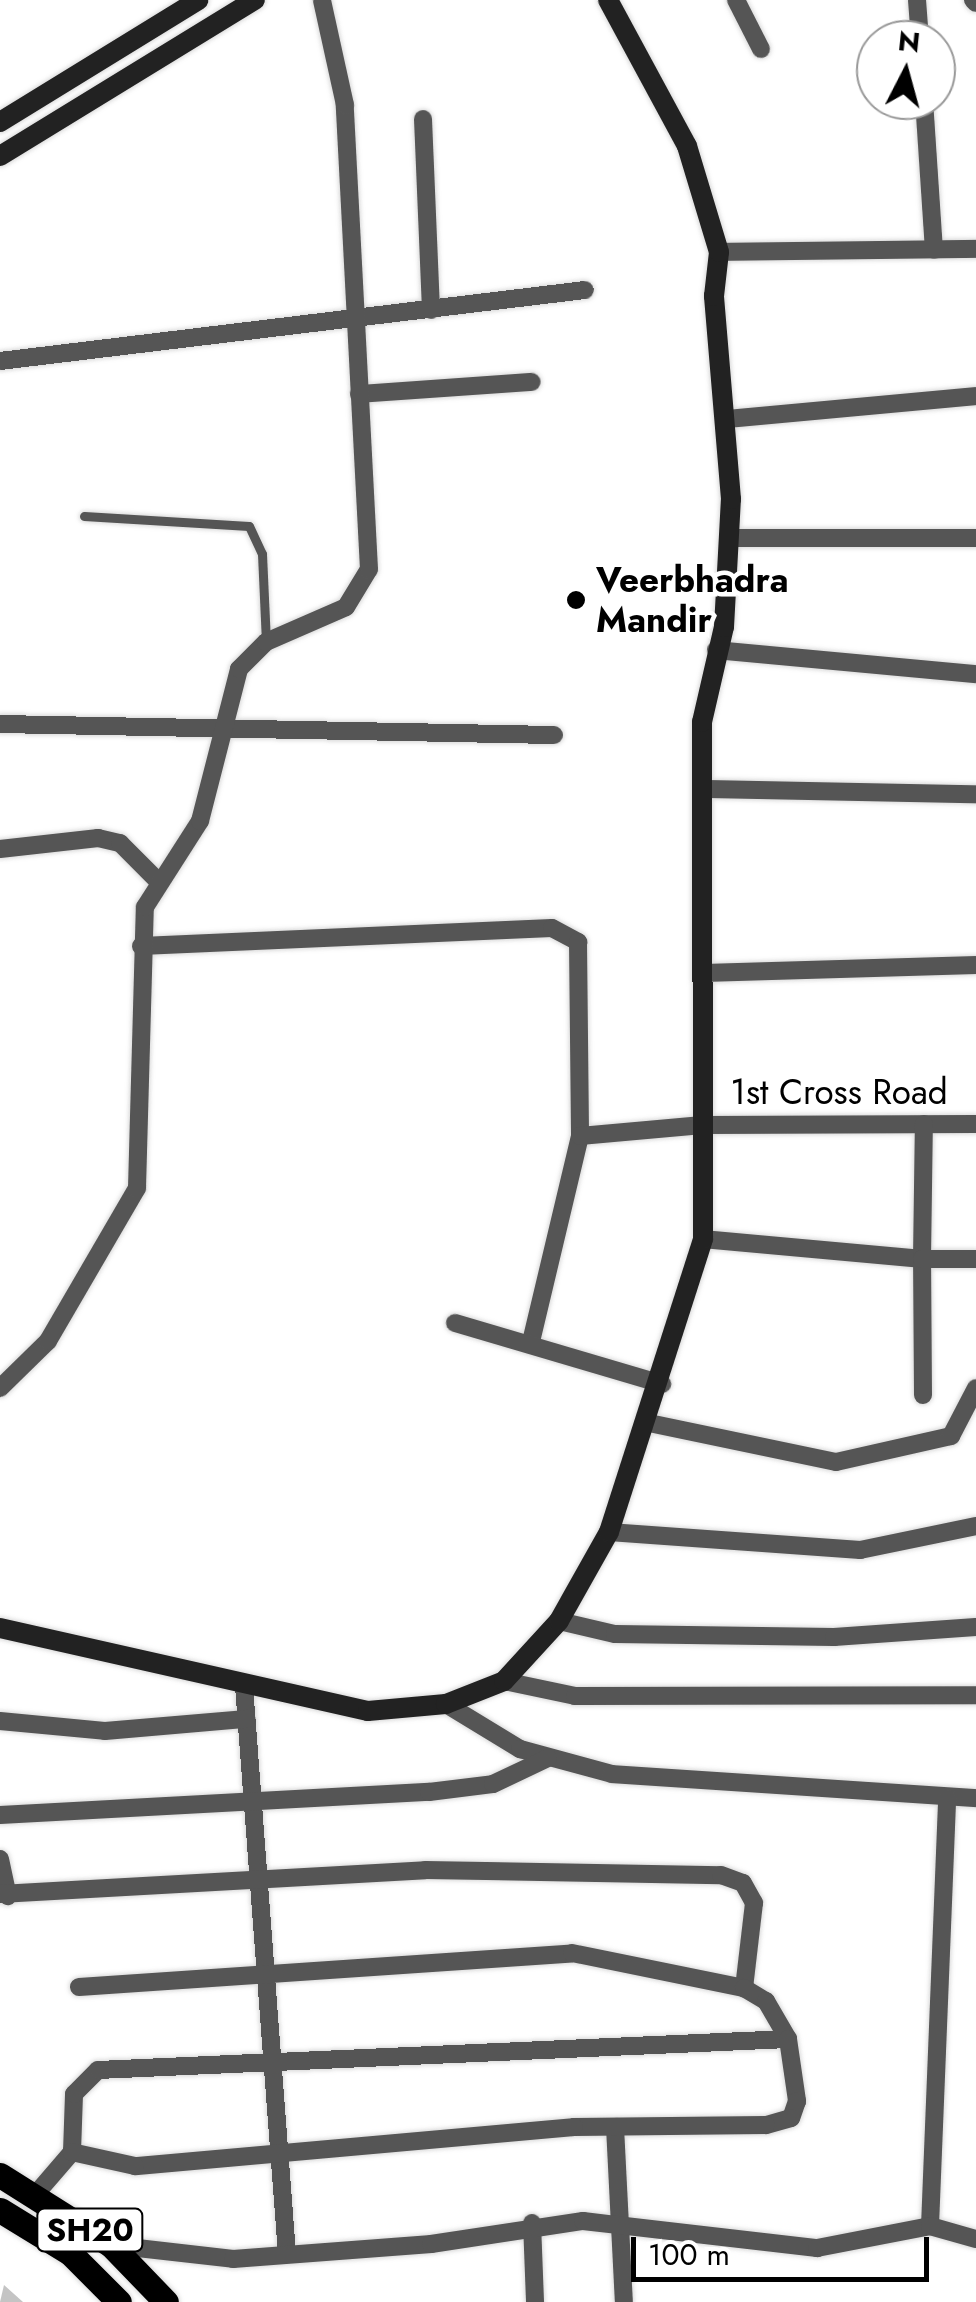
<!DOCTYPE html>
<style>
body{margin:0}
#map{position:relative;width:976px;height:2302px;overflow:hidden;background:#fff;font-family:Jost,sans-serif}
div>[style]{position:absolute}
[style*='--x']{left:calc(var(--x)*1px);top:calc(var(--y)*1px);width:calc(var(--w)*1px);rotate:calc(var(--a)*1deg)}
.building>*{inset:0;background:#c4c4c4}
.roads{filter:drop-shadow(0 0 2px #dbdbdb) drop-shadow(0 0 2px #dbdbdb)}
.lane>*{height:9px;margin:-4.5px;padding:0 4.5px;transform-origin:4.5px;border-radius:4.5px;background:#555}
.street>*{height:18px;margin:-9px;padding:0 9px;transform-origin:9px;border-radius:9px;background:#555}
.secondary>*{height:20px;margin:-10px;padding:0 10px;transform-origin:10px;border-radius:10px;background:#222}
.primary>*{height:25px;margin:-12.5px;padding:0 12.5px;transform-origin:12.5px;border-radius:12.5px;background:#000}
.dots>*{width:28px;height:28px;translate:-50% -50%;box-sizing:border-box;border:5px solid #fff;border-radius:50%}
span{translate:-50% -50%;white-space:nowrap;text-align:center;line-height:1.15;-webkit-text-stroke:9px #fff;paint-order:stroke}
.shield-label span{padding:2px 8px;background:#fff;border:2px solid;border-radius:8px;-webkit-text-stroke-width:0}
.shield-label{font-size:32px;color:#000;font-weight:700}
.poi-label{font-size:35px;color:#000;font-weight:700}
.left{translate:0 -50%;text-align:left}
.street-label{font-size:35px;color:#000}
.north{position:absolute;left:856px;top:20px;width:100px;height:100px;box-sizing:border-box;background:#fff;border:2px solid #999;border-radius:50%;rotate:6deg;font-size:28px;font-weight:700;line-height:40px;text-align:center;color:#000}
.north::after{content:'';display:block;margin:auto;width:35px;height:45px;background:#000;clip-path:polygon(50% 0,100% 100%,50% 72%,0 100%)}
.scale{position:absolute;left:631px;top:2237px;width:298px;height:45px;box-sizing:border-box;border:5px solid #000;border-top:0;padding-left:12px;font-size:30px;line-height:35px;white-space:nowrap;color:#000;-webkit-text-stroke:8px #fff;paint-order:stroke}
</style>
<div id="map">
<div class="building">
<i style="clip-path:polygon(4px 2285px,23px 2302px,0 2302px)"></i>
</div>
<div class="roads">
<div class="lane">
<i style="--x:84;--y:516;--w:165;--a:3.5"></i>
<i style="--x:249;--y:526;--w:31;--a:65"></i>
<i style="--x:262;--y:554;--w:88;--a:87.4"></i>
</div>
<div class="street">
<i style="--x:736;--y:0;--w:55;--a:63"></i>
<i style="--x:917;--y:0;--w:40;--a:85.7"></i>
<i style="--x:973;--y:0;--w:4;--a:45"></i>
<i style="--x:924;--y:100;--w:150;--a:86.2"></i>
<i style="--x:423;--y:119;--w:191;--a:87.6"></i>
<i style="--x:719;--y:252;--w:257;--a:-0.7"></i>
<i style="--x:0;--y:361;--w:589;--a:-6.92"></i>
<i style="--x:359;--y:394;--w:173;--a:-4"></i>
<i style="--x:728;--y:419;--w:249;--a:-5.3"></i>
<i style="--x:729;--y:538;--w:247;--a:0"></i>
<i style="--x:716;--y:650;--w:261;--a:5.3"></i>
<i style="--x:0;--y:724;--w:554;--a:1.14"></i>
<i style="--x:704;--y:789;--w:272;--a:1.1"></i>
<i style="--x:0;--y:849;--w:99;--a:-6.4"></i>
<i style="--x:98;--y:838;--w:23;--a:13"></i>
<i style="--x:120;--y:843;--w:52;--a:45"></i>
<i style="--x:141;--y:946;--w:411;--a:-2.5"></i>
<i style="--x:552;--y:928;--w:30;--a:28"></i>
<i style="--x:578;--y:942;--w:194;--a:89.4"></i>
<i style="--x:580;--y:1136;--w:212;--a:103.4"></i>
<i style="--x:704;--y:973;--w:272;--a:-1.7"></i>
<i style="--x:580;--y:1136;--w:123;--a:-5.1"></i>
<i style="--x:703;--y:1125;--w:273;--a:-0.2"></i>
<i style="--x:703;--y:1239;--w:220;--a:5.2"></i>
<i style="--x:922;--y:1259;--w:135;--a:-89.2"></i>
<i style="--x:455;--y:1323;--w:216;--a:16.4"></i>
<i style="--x:0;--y:1388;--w:67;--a:-44.4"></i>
<i style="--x:48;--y:1341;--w:177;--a:-59.8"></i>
<i style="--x:137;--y:1188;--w:281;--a:-88.4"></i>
<i style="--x:145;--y:907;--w:102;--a:-57.4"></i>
<i style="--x:200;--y:821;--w:157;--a:-75.6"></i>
<i style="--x:239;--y:669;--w:38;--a:-45"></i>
<i style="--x:266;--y:642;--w:87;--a:-23.6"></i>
<i style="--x:346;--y:607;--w:44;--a:-58.8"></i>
<i style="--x:369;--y:569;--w:465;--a:-93"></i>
<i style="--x:345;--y:105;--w:107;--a:-102.4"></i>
<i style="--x:923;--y:1395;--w:136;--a:-90.4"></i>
<i style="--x:922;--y:1259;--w:54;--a:0"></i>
<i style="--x:649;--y:1423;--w:191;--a:11.8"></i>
<i style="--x:836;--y:1462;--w:118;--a:-12.7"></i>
<i style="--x:951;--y:1436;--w:54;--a:-62.5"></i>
<i style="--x:609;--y:1532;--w:252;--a:4.1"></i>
<i style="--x:860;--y:1550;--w:118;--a:-11.7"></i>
<i style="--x:559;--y:1621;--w:57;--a:13.1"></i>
<i style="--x:615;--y:1634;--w:219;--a:0.8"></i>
<i style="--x:834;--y:1637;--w:142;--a:-4"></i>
<i style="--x:504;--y:1681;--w:73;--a:11.9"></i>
<i style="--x:575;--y:1696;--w:401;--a:-0.1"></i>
<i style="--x:244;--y:1686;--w:570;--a:85.67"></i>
<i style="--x:446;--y:1704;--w:87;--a:31.3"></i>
<i style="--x:520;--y:1749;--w:95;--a:15.2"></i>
<i style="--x:612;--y:1774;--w:365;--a:3.8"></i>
<i style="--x:0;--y:1721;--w:105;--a:5.4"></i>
<i style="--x:105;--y:1731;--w:142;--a:-4.9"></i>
<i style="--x:0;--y:1815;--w:430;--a:-3.1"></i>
<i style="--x:429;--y:1792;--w:64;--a:-7.1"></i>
<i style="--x:493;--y:1784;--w:61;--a:-25.3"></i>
<i style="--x:0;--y:1859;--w:38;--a:78"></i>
<i style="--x:0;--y:1894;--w:426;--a:-3.2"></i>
<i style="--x:425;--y:1870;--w:296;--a:1"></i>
<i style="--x:721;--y:1875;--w:23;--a:20"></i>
<i style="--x:743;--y:1883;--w:23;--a:61"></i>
<i style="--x:754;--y:1903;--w:86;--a:96.7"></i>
<i style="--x:79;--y:1987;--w:494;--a:-3.9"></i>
<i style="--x:572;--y:1953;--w:176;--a:11.5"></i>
<i style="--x:744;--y:1988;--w:26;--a:31"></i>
<i style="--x:766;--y:2001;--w:44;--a:59.9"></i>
<i style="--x:615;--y:2127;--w:175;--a:87.1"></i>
<i style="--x:35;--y:2195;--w:57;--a:-49.3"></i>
<i style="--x:72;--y:2152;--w:58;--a:-88"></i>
<i style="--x:74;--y:2094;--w:34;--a:-45"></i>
<i style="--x:98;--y:2070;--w:691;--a:-2.57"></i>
<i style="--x:788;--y:2039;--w:63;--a:81.7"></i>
<i style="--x:797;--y:2101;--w:18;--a:109"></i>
<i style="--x:791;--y:2118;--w:26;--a:164"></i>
<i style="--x:766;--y:2125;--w:192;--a:179.4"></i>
<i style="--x:574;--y:2127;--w:441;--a:174.9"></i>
<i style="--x:135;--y:2166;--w:65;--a:-167.5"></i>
<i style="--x:532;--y:2223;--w:79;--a:87.8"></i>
<i style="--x:930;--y:2226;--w:428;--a:-87.7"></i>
<i style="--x:111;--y:2245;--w:123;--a:6.5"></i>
<i style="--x:233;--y:2259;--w:199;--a:-4.3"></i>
<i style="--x:431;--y:2244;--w:154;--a:-8.6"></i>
<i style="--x:583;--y:2221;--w:236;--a:6.6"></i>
<i style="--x:817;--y:2248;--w:115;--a:-11"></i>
<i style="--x:930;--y:2226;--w:48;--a:15.8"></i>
</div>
<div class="secondary">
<i style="--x:0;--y:122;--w:233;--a:-31.6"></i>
<i style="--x:0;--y:156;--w:299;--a:-31.5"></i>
<i style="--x:0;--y:1628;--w:377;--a:12.7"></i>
<i style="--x:368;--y:1711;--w:78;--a:-5.1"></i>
<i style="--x:446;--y:1704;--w:62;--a:-21.6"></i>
<i style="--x:504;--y:1681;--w:81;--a:-47.5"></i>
<i style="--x:559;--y:1621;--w:102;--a:-60.7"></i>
<i style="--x:609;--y:1532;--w:308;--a:-72.2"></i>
<i style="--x:703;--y:1239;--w:517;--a:-90.11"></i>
<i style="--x:702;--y:722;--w:98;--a:-77"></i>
<i style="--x:724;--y:627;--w:128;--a:-86.9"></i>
<i style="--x:731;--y:499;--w:204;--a:-94.8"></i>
<i style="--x:714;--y:296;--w:44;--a:-83.5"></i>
<i style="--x:719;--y:252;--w:111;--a:-106.8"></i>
<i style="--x:687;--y:146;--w:166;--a:-118.4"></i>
</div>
<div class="primary">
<i style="--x:0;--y:2175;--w:131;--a:32.2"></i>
<i style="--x:111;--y:2245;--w:79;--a:46"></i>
<i style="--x:0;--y:2210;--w:82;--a:31.6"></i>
<i style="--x:70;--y:2253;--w:69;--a:45"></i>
</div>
</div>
<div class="dots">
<i style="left:576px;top:600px;background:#000"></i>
</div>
<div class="shield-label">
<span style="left:90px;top:2230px">SH20</span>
</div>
<div class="poi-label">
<span class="left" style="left:596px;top:600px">Veerbhadra<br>Mandir</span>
</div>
<div class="street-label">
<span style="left:839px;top:1092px">1st Cross Road</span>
</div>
<div class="north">N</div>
<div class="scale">100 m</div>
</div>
